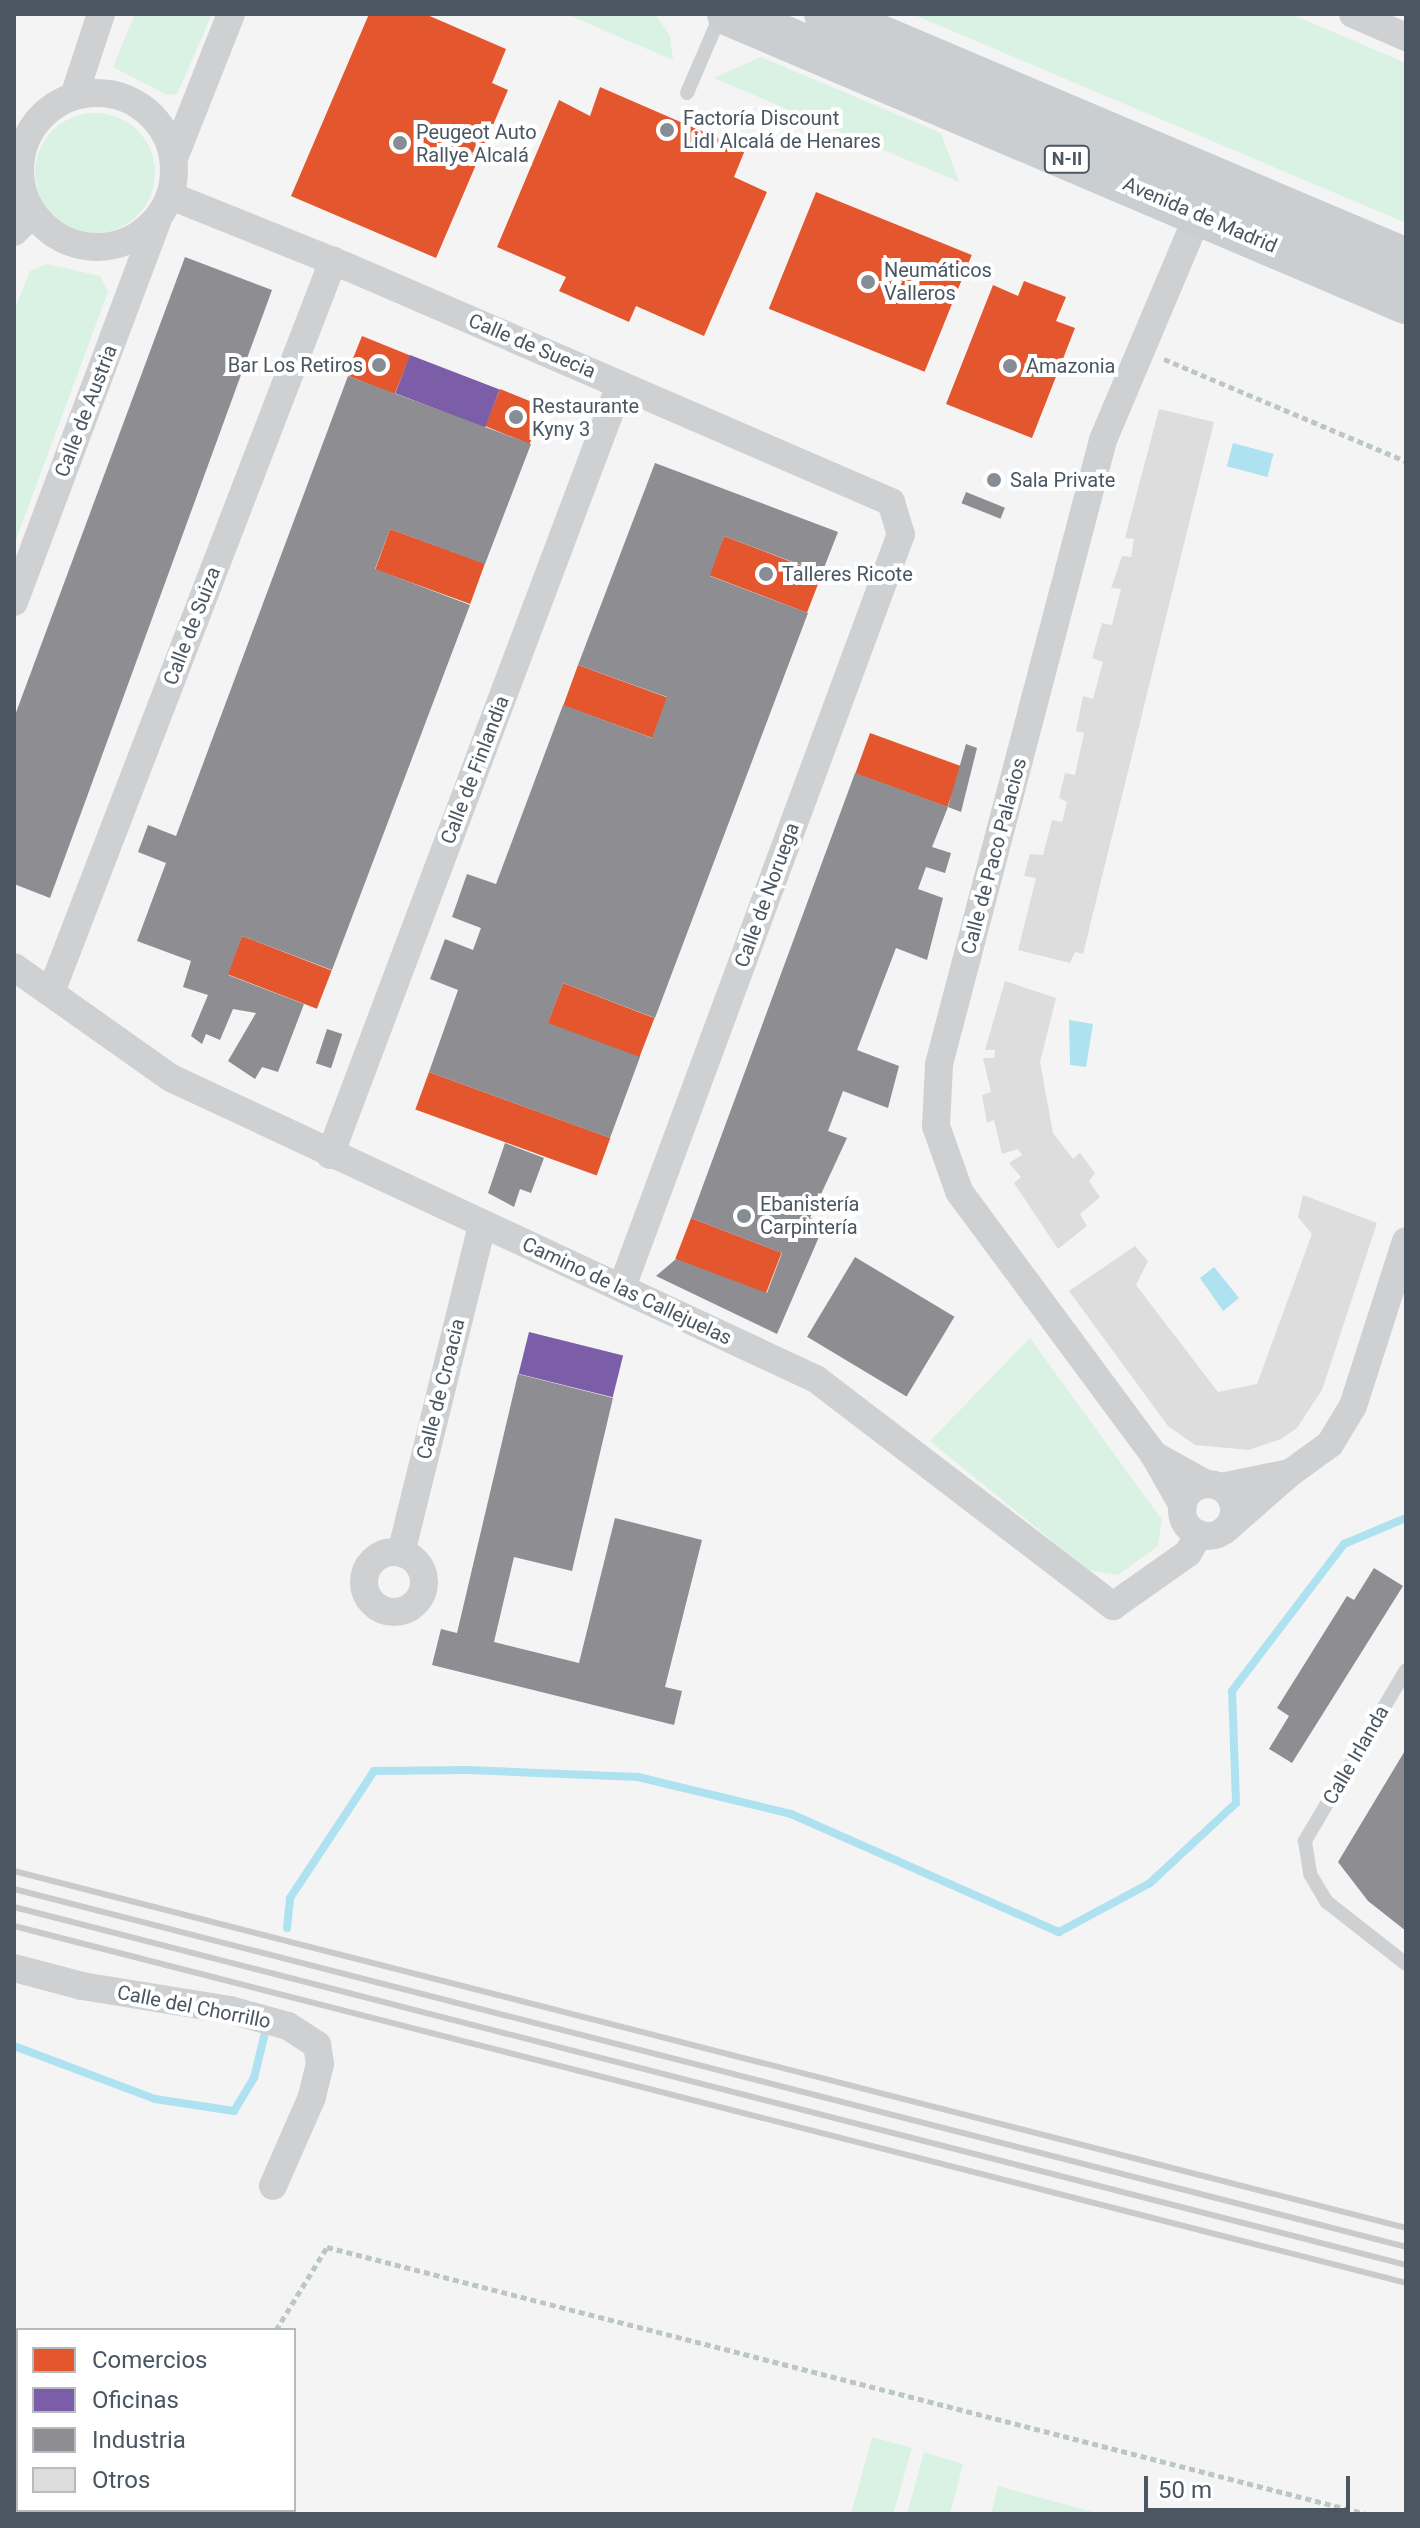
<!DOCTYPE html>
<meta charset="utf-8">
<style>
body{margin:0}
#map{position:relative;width:1420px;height:2528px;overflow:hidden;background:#f4f4f4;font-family:Roboto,sans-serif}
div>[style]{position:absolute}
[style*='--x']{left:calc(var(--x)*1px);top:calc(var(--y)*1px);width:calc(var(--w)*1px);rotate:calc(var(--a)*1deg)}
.green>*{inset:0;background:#d9f2e3}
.round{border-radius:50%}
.water>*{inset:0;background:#aee2f0;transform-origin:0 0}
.shops>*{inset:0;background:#e4572e;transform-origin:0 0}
.offices>*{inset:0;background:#7b5ea7;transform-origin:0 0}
.industry>*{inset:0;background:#8d8d92;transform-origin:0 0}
.stream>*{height:8px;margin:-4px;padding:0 4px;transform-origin:4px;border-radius:4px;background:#aee2f0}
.building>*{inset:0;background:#ddddde}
.path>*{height:5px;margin-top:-2.5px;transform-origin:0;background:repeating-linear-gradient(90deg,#bcc7c4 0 6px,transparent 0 10px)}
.service>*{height:14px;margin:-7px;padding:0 7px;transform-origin:7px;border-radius:7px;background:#ced0d2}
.minor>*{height:28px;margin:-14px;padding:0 14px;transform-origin:14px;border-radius:14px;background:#ced0d2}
.minor>.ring{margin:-14px;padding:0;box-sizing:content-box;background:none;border:28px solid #ced0d2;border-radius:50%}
.primary>*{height:44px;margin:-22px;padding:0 22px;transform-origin:22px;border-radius:22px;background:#caced1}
.rail>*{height:6px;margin:-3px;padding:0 3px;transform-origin:3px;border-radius:3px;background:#c9cacc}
.dots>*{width:22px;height:22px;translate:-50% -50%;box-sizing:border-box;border:4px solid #fff;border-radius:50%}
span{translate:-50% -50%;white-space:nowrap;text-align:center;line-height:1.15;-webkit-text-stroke:8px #fff;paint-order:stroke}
.shield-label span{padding:2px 6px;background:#fff;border:2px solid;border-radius:6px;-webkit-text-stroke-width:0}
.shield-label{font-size:18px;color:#4a5661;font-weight:700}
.poi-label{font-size:20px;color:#4a5661}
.left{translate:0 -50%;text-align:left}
.right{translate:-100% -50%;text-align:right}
.street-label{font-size:20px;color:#4a5661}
.frame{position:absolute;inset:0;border:16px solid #4a5661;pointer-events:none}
.legend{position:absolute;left:16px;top:2328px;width:280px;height:184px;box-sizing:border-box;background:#fff;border:2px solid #b7bbc0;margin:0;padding:10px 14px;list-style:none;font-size:24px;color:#4a5661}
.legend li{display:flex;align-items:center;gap:16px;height:40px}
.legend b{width:40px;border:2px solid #b7bbc0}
.scale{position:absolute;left:1144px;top:2476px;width:206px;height:36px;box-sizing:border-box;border:4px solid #4a5661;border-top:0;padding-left:10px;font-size:24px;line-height:28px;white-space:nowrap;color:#4a5661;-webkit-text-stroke:6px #fff;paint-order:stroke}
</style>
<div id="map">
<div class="green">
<i style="clip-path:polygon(135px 14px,212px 14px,177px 94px,167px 95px,113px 67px)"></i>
<i style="clip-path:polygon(566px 14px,655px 14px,670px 36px,673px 60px)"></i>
<i style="clip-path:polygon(912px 14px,1291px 14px,1406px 63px,1406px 223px)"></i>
<i style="clip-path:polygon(761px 57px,941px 133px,959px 182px,714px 78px)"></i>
<i class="round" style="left:35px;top:113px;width:120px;height:120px"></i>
<i style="clip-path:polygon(47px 264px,100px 276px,108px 292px,14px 545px,14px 311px,30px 271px)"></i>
<i style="clip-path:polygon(1030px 1338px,1162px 1520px,1158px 1546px,1118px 1575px,1088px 1570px,930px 1441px)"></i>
<i style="clip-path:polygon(872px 2437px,912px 2448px,893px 2514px,851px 2514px)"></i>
<i style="clip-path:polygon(924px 2452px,963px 2464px,950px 2514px,907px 2514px)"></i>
<i style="clip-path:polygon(998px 2486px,1100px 2514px,991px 2514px)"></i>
</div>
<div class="water">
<i style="left:1233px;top:443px;width:42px;height:24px;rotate:15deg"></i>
<i style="clip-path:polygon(1069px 1020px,1093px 1024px,1086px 1067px,1070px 1065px)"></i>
<i style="clip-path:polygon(1214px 1267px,1239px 1298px,1223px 1311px,1200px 1278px)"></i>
</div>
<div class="shops">
<i style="clip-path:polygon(369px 14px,425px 14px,506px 49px,492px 83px,508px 90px,436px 258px,291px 196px)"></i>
<i style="clip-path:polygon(600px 87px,745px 150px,734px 177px,767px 192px,704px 336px,636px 306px,629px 322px,559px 291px,566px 277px,497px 247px,559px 100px,590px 116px)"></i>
<i style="left:816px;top:192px;width:168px;height:126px;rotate:22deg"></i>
<i style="clip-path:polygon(1024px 281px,1066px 297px,1056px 321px,1075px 328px,1032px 438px,946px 404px,993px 285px,1018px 296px)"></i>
<i style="left:362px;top:336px;width:52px;height:42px;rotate:22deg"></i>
<i style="left:500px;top:389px;width:48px;height:40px;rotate:22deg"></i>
<i style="left:390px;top:529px;width:101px;height:43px;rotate:20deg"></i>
<i style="left:724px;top:536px;width:105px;height:42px;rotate:21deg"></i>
<i style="left:578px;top:665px;width:95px;height:43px;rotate:20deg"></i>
<i style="left:870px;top:733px;width:98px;height:43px;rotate:20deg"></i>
<i style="left:242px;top:936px;width:96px;height:41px;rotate:21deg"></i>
<i style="left:563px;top:983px;width:98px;height:43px;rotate:21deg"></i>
<i style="left:429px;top:1072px;width:193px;height:40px;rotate:20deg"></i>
<i style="left:691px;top:1218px;width:97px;height:44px;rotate:21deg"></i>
</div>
<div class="offices">
<i style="left:410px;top:355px;width:96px;height:41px;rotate:21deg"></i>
<i style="left:529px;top:1332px;width:97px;height:43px;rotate:14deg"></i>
</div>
<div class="industry">
<i style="clip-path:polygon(185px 257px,272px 290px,50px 898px,14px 884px,14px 718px)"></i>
<i style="clip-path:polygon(348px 376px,531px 444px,485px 564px,390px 529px,375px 569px,470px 605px,332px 970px,242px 936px,228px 975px,304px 1004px,278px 1072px,262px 1067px,255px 1079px,228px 1061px,256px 1013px,233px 1009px,220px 1040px,206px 1034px,202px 1044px,191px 1036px,208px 995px,183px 987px,191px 961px,137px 941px,166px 863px,138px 852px,148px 825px,176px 836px)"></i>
<i style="clip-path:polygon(655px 463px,838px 532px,822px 573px,724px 536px,710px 576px,808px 613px,655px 1018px,563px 983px,548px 1023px,640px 1057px,610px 1138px,429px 1072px,458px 990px,430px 979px,445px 939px,473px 950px,481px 928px,452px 917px,467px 874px,496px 884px,563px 705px,652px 738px,667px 697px,578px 665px)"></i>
<i style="left:966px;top:492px;width:42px;height:12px;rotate:22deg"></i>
<i style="clip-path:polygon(966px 744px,977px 748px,961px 812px,948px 807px)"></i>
<i style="clip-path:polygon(855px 773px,948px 807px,932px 847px,951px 853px,945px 873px,926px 867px,918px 889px,943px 898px,927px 960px,896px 948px,857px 1050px,899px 1066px,888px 1108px,843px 1091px,828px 1131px,847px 1138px,810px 1218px,825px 1223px,777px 1334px,656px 1276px,676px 1259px,767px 1293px,782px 1253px,691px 1218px)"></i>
<i style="left:327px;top:1029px;width:16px;height:36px;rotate:18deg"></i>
<i style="clip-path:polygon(505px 1143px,544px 1158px,531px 1193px,520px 1189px,514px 1207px,488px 1193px)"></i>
<i style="left:855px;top:1257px;width:116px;height:93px;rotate:31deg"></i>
<i style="clip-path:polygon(518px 1374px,613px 1398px,572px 1571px,514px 1557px,494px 1642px,579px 1663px,615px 1518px,702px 1540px,665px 1687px,682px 1691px,674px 1725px,432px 1665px,441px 1629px,457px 1633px)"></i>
<i style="clip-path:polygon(1374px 1568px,1403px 1586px,1292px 1763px,1269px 1749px,1289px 1716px,1277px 1708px,1347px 1596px,1354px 1600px)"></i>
<i style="clip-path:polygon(1406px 1749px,1406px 1931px,1368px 1901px,1338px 1862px)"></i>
</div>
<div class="stream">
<i style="--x:287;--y:1928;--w:30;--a:-84"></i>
<i style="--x:290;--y:1898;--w:152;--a:-56.5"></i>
<i style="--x:374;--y:1771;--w:95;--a:-0.6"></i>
<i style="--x:469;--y:1770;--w:169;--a:2.4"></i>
<i style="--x:638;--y:1777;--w:157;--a:13.6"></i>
<i style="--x:791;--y:1814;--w:293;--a:23.8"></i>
<i style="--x:1059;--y:1932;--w:103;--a:-28.3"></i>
<i style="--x:1150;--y:1883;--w:117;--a:-42.9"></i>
<i style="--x:1236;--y:1803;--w:112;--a:-92"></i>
<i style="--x:1232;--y:1691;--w:185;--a:-52.7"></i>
<i style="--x:1344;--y:1544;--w:67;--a:-22.8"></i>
<i style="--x:14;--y:2046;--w:151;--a:20.6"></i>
<i style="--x:155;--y:2099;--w:80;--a:8.6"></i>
<i style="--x:234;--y:2111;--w:39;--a:-59"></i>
<i style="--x:254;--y:2078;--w:46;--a:-76.3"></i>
</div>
<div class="building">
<i style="clip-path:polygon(1159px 409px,1214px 422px,1083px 954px,1075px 952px,1070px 963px,1018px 950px,1036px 878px,1024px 876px,1030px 854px,1043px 855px,1052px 820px,1062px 822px,1067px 802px,1059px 798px,1065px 773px,1075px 775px,1084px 733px,1076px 731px,1083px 696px,1093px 699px,1103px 662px,1092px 658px,1102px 623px,1112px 625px,1121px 589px,1111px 588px,1122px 556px,1131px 557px,1134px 539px,1125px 538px)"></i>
<i style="clip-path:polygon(1005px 981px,1056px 998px,1040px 1062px,1053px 1133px,1073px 1159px,1080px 1153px,1095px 1173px,1089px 1181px,1100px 1197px,1080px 1214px,1087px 1226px,1058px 1249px,1014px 1183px,1021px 1177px,1009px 1163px,1022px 1155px,1018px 1149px,1002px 1154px,994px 1120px,987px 1123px,982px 1095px,991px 1092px,983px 1058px,994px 1058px,995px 1050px,985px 1050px)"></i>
<i style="clip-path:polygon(1303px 1195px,1377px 1223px,1322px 1390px,1297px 1428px,1281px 1439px,1249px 1450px,1195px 1445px,1168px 1426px,1069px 1291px,1135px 1246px,1148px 1261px,1136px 1285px,1218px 1392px,1257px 1384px,1312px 1234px,1298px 1217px)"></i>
</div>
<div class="path">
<i style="--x:1164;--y:359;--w:263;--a:22.9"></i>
<i style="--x:276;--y:2330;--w:97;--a:-58.4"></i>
<i style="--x:327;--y:2247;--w:1074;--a:14.4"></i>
<i style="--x:163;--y:2514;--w:4;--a:-63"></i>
</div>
<div class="service">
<i style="--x:687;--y:93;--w:86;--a:-66.7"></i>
<i style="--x:1406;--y:1670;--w:199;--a:120.6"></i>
<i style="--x:1305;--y:1841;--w:33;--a:81"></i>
<i style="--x:1310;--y:1874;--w:33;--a:59"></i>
<i style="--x:1327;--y:1902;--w:100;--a:38.1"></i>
</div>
<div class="minor">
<i style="--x:1353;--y:14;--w:58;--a:23.5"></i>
<i class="ring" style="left:20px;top:93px;width:126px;height:126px"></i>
<i style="--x:74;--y:96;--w:86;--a:-71.8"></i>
<i style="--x:174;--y:158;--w:155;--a:-68.4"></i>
<i style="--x:171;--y:196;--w:191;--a:21.9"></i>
<i style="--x:348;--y:267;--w:592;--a:23.4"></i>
<i style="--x:891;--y:502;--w:34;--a:73"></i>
<i style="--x:901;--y:534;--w:803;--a:110.33"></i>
<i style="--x:14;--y:232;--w:25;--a:-45"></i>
<i style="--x:14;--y:602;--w:407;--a:-69.4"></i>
<i style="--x:14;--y:967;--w:192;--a:35.3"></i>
<i style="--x:171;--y:1078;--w:712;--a:25.02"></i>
<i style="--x:816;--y:1379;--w:374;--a:37.4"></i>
<i style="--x:1113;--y:1606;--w:92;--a:-35.2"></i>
<i style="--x:1188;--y:1553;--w:22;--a:-60"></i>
<i style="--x:51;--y:992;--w:784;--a:-68.9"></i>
<i style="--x:330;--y:1155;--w:823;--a:-69.36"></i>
<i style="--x:1154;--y:1455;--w:328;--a:-126.5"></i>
<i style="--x:959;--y:1191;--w:69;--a:-109.5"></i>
<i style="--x:936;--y:1126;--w:62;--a:-87.2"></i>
<i style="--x:939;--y:1064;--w:645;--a:-75.27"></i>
<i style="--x:1103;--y:440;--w:244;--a:-67.1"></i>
<i style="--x:1290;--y:1473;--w:49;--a:-35.9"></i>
<i style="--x:1330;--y:1444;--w:44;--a:-58.8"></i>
<i style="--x:1353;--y:1406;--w:173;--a:-72.2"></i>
<i class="ring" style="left:1182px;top:1484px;width:24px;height:24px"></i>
<i style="--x:1221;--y:1487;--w:70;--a:-11.5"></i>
<i style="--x:1290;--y:1473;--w:86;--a:138.8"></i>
<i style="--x:1183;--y:1506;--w:59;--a:-119.6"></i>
<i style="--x:1154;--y:1455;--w:60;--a:29.1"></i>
<i class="ring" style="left:364px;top:1552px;width:32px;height:32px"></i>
<i style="--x:401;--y:1553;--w:338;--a:-76.1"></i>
<i style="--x:14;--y:1968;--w:70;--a:14.8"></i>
<i style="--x:82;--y:1986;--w:150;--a:9.2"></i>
<i style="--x:230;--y:2010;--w:60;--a:15.4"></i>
<i style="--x:288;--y:2026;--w:35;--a:33"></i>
<i style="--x:317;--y:2045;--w:19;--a:81"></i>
<i style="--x:320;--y:2064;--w:34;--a:104"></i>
<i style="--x:312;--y:2097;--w:97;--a:113.7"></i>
</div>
<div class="primary">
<i style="--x:729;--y:14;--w:736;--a:23.05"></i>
<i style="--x:826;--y:14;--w:630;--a:22.98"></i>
</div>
<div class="rail">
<i style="--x:14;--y:1871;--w:1437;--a:14.38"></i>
<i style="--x:14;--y:1889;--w:1437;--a:14.42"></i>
<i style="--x:14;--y:1907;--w:1437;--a:14.42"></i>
<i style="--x:14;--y:1926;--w:1437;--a:14.38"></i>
</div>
<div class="dots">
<i style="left:667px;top:130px;background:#868d94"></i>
<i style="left:400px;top:143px;background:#868d94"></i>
<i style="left:868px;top:282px;background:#868d94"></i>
<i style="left:379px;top:365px;background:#868d94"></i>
<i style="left:1010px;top:366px;background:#868d94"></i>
<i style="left:516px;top:417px;background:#868d94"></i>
<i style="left:994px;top:480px;background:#868d94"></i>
<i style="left:766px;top:574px;background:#868d94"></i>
<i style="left:744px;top:1216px;background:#868d94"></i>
</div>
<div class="shield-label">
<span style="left:1067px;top:159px">N-II</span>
</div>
<div class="poi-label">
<span class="left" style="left:683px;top:130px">Factoría Discount<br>Lidl Alcalá de Henares</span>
<span class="left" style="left:416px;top:144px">Peugeot Auto<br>Rallye Alcalá</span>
<span class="left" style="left:884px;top:282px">Neumáticos<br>Valleros</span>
<span class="right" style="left:363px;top:365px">Bar Los Retiros</span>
<span class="left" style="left:1026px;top:366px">Amazonia</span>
<span class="left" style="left:532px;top:418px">Restaurante<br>Kyny 3</span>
<span class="left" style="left:1010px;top:480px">Sala Private</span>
<span class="left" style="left:782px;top:574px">Talleres Ricote</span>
<span class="left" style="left:760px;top:1216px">Ebanistería<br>Carpintería</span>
</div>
<div class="street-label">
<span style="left:1200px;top:215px;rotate:23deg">Avenida de Madrid</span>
<span style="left:532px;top:346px;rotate:23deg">Calle de Suecia</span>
<span style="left:86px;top:411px;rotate:-69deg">Calle de Austria</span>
<span style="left:192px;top:626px;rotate:-69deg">Calle de Suiza</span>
<span style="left:475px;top:770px;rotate:-69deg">Calle de Finlandia</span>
<span style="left:994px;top:856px;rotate:-75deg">Calle de Paco Palacios</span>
<span style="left:767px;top:895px;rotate:-70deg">Calle de Noruega</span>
<span style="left:627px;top:1291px;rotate:25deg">Camino de las Callejuelas</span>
<span style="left:441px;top:1389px;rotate:-76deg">Calle de Croacia</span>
<span style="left:1356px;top:1755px;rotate:-60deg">Calle Irlanda</span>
<span style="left:194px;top:2007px;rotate:11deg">Calle del Chorrillo</span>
</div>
<div class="frame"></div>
<ul class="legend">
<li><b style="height:22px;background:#e4572e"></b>Comercios</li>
<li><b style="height:22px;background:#7b5ea7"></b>Oficinas</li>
<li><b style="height:22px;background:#8d8d92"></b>Industria</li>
<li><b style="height:22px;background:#ddddde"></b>Otros</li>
</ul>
<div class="scale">50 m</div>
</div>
